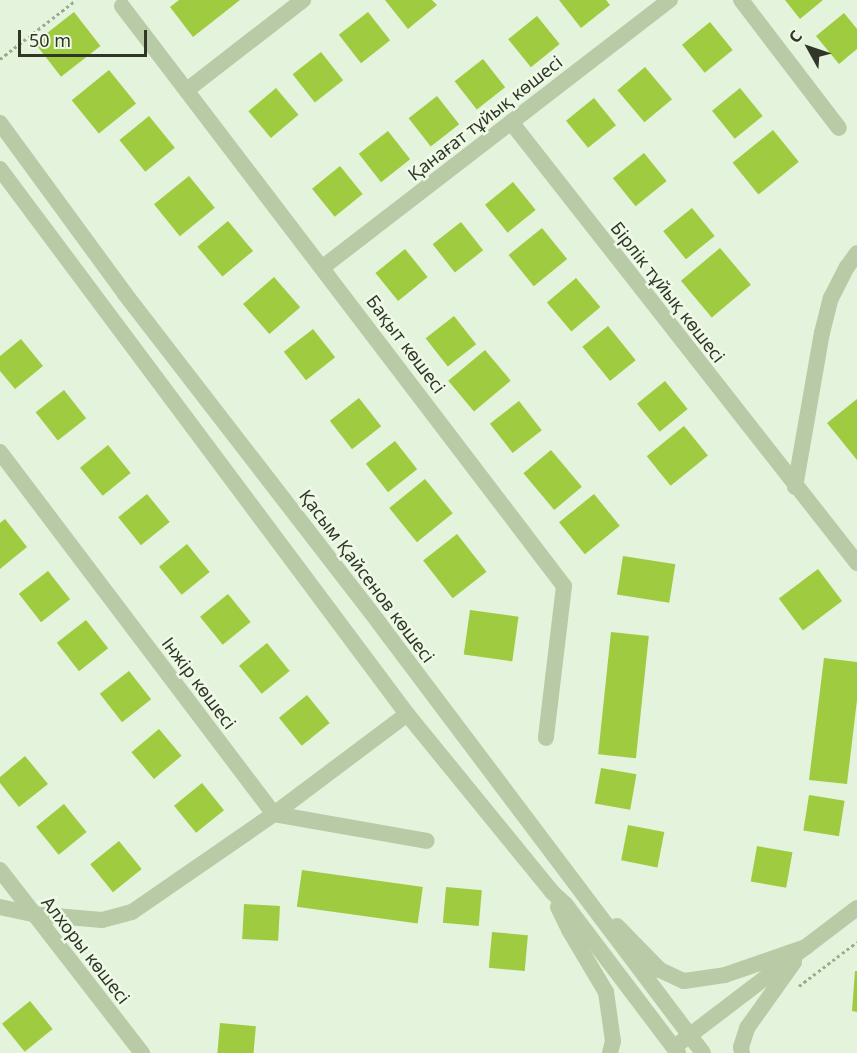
<!DOCTYPE html>
<meta charset="utf-8">
<style>
body{margin:0}
#map{position:relative;width:857px;height:1053px;overflow:hidden;background:#e4f3db;font-family:"Noto Sans",sans-serif}
div>[style]{position:absolute}
[style*='--x']{left:calc(var(--x)*1px);top:calc(var(--y)*1px);width:calc(var(--w)*1px);rotate:calc(var(--a)*1deg)}
.building>*{inset:0;background:#9fcb40;transform-origin:0 0}
.path>*{height:3px;margin-top:-1.5px;transform-origin:0;background:repeating-linear-gradient(90deg,#9aad88 0 3px,transparent 0 6px)}
.minor>*{height:16px;margin:-8px;padding:0 8px;transform-origin:8px;border-radius:8px;background:#b8cba6}
.tertiary>*{height:16px;margin:-8px;padding:0 8px;transform-origin:8px;border-radius:8px;background:#b8cba6}
span{translate:-50% -50%;white-space:nowrap;text-align:center;line-height:1.15;-webkit-text-stroke:5px #eefae7;paint-order:stroke}
.street-label{font-size:18px;color:#313727}
.north{position:absolute;left:779px;top:18px;width:60px;height:60px;-webkit-text-stroke:4px #eefae7;paint-order:stroke;rotate:310deg;font-size:16px;font-weight:700;line-height:24px;text-align:center;color:#313727}
.north::after{content:'';display:block;margin:auto;width:21px;height:27px;background:#313727;clip-path:polygon(50% 0,100% 100%,50% 72%,0 100%)}
.scale{position:absolute;left:18px;top:30px;width:129px;height:27px;box-sizing:border-box;border:3px solid #313727;border-top:0;padding-left:8px;font-size:18px;line-height:21px;white-space:nowrap;color:#313727;-webkit-text-stroke:4px #eefae7;paint-order:stroke}
</style>
<div id="map">
<div class="building">
<i style="clip-path:polygon(179px 0,240px 0,193px 37px,170px 7px)"></i>
<i style="clip-path:polygon(385px 0,432px 0,437px 5px,408px 29px)"></i>
<i style="clip-path:polygon(559px 0,606px 0,610px 5px,581px 28px)"></i>
<i style="clip-path:polygon(785px 0,823px 0,800px 19px)"></i>
<i style="left:74px;top:12px;width:43px;height:50px;rotate:52deg"></i>
<i style="left:368px;top:12px;width:36px;height:37px;rotate:52deg"></i>
<i style="clip-path:polygon(844px 13px,857px 29px,857px 49px,839px 64px,816px 36px)"></i>
<i style="left:537px;top:16px;width:36px;height:37px;rotate:51deg"></i>
<i style="left:710px;top:22px;width:36px;height:36px;rotate:51deg"></i>
<i style="left:321px;top:52px;width:36px;height:36px;rotate:52deg"></i>
<i style="left:483px;top:59px;width:36px;height:36px;rotate:52deg"></i>
<i style="left:645px;top:67px;width:42px;height:36px;rotate:50deg"></i>
<i style="left:109px;top:70px;width:43px;height:48px;rotate:51deg"></i>
<i style="left:276px;top:88px;width:35px;height:36px;rotate:50deg"></i>
<i style="left:740px;top:88px;width:36px;height:36px;rotate:51deg"></i>
<i style="left:437px;top:96px;width:36px;height:36px;rotate:52deg"></i>
<i style="left:594px;top:98px;width:35px;height:36px;rotate:51deg"></i>
<i style="left:149px;top:116px;width:41px;height:38px;rotate:51deg"></i>
<i style="left:773px;top:130px;width:41px;height:52px;rotate:51deg"></i>
<i style="left:388px;top:131px;width:36px;height:37px;rotate:52deg"></i>
<i style="left:644px;top:153px;width:36px;height:40px;rotate:51deg"></i>
<i style="left:340px;top:166px;width:36px;height:36px;rotate:51deg"></i>
<i style="left:189px;top:176px;width:41px;height:45px;rotate:51deg"></i>
<i style="left:513px;top:182px;width:36px;height:36px;rotate:51deg"></i>
<i style="left:692px;top:208px;width:36px;height:37px;rotate:51deg"></i>
<i style="left:228px;top:221px;width:39px;height:40px;rotate:50deg"></i>
<i style="left:461px;top:222px;width:36px;height:36px;rotate:52deg"></i>
<i style="left:542px;top:228px;width:40px;height:43px;rotate:51deg"></i>
<i style="left:720px;top:248px;width:48px;height:51px;rotate:50deg"></i>
<i style="left:405px;top:249px;width:36px;height:38px;rotate:51deg"></i>
<i style="left:274px;top:277px;width:40px;height:41px;rotate:49deg"></i>
<i style="left:576px;top:278px;width:38px;height:38px;rotate:50deg"></i>
<i style="left:454px;top:316px;width:36px;height:36px;rotate:52deg"></i>
<i style="left:608px;top:326px;width:44px;height:33px;rotate:51deg"></i>
<i style="left:313px;top:329px;width:36px;height:37px;rotate:52deg"></i>
<i style="clip-path:polygon(21px 339px,43px 366px,15px 389px,0 371px,0 356px)"></i>
<i style="left:485px;top:350px;width:40px;height:48px;rotate:50deg"></i>
<i style="left:665px;top:381px;width:36px;height:36px;rotate:51deg"></i>
<i style="left:64px;top:390px;width:36px;height:36px;rotate:52deg"></i>
<i style="left:359px;top:398px;width:36px;height:37px;rotate:52deg"></i>
<i style="clip-path:polygon(857px 399px,857px 460px,827px 423px)"></i>
<i style="left:519px;top:401px;width:37px;height:37px;rotate:52deg"></i>
<i style="left:684px;top:426px;width:38px;height:48px;rotate:51deg"></i>
<i style="left:395px;top:441px;width:36px;height:37px;rotate:52deg"></i>
<i style="left:108px;top:445px;width:36px;height:36px;rotate:51deg"></i>
<i style="left:551px;top:450px;width:48px;height:36px;rotate:50deg"></i>
<i style="left:425px;top:479px;width:44px;height:46px;rotate:51deg"></i>
<i style="left:147px;top:494px;width:36px;height:37px;rotate:51deg"></i>
<i style="left:594px;top:494px;width:41px;height:45px;rotate:51deg"></i>
<i style="clip-path:polygon(5px 519px,27px 547px,0 569px,0 523px)"></i>
<i style="left:457px;top:534px;width:48px;height:43px;rotate:52deg"></i>
<i style="left:187px;top:544px;width:36px;height:36px;rotate:51deg"></i>
<i style="left:623px;top:556px;width:53px;height:39px;rotate:9deg"></i>
<i style="left:818px;top:569px;width:40px;height:49px;rotate:53deg"></i>
<i style="left:48px;top:571px;width:36px;height:37px;rotate:52deg"></i>
<i style="left:228px;top:594px;width:36px;height:36px;rotate:51deg"></i>
<i style="left:470px;top:610px;width:49px;height:45px;rotate:8deg"></i>
<i style="left:86px;top:620px;width:36px;height:37px;rotate:52deg"></i>
<i style="left:611px;top:632px;width:38px;height:123px;rotate:6deg"></i>
<i style="left:267px;top:643px;width:36px;height:36px;rotate:51deg"></i>
<i style="clip-path:polygon(824px 658px,857px 662px,857px 700px,847px 784px,809px 780px)"></i>
<i style="left:129px;top:671px;width:36px;height:37px;rotate:52deg"></i>
<i style="left:307px;top:695px;width:36px;height:36px;rotate:51deg"></i>
<i style="left:159px;top:729px;width:35px;height:36px;rotate:50deg"></i>
<i style="clip-path:polygon(25px 756px,48px 784px,19px 807px,0 783px,0 777px)"></i>
<i style="left:601px;top:768px;width:36px;height:36px;rotate:10deg"></i>
<i style="left:202px;top:783px;width:35px;height:36px;rotate:51deg"></i>
<i style="left:809px;top:795px;width:36px;height:36px;rotate:9deg"></i>
<i style="left:64px;top:804px;width:36px;height:36px;rotate:51deg"></i>
<i style="left:628px;top:825px;width:37px;height:36px;rotate:11deg"></i>
<i style="left:119px;top:841px;width:36px;height:37px;rotate:51deg"></i>
<i style="left:757px;top:846px;width:36px;height:36px;rotate:10deg"></i>
<i style="left:302px;top:870px;width:122px;height:37px;rotate:8deg"></i>
<i style="left:446px;top:887px;width:36px;height:36px;rotate:5deg"></i>
<i style="left:244px;top:904px;width:36px;height:35px;rotate:3deg"></i>
<i style="left:492px;top:932px;width:36px;height:36px;rotate:5deg"></i>
<i style="clip-path:polygon(855px 971px,857px 971px,857px 1012px,852px 1011px)"></i>
<i style="left:30px;top:1001px;width:36px;height:36px;rotate:51deg"></i>
<i style="left:220px;top:1023px;width:36px;height:30px;rotate:5deg"></i>
</div>
<div class="path">
<i style="--x:0;--y:59;--w:96;--a:-37.8"></i>
<i style="--x:799;--y:986;--w:73;--a:-37.2"></i>
</div>
<div class="minor">
<i style="--x:741;--y:0;--w:161;--a:52.6"></i>
<i style="--x:122;--y:6;--w:729;--a:52.69"></i>
<i style="--x:564;--y:586;--w:153;--a:96.8"></i>
<i style="--x:187;--y:90;--w:147;--a:-37.8"></i>
<i style="--x:511;--y:122;--w:561;--a:51.88"></i>
<i style="--x:323;--y:267;--w:438;--a:-37.6"></i>
<i style="--x:0;--y:452;--w:454;--a:52.9"></i>
<i style="--x:274;--y:814;--w:155;--a:10"></i>
<i style="--x:795;--y:487;--w:156;--a:-80.1"></i>
<i style="--x:822;--y:333;--w:36;--a:-76"></i>
<i style="--x:831;--y:298;--w:35;--a:-63"></i>
<i style="--x:847;--y:267;--w:17;--a:-54"></i>
<i style="--x:0;--y:870;--w:232;--a:52.2"></i>
<i style="--x:0;--y:907;--w:34;--a:12"></i>
<i style="--x:33;--y:914;--w:69;--a:5"></i>
<i style="--x:102;--y:920;--w:31;--a:-15"></i>
<i style="--x:132;--y:912;--w:173;--a:-34.6"></i>
<i style="--x:274;--y:814;--w:166;--a:-36.9"></i>
</div>
<div class="tertiary">
<i style="--x:0;--y:123;--w:212;--a:53.8"></i>
<i style="--x:125;--y:294;--w:416;--a:52.3"></i>
<i style="--x:379;--y:623;--w:538;--a:53"></i>
<i style="--x:0;--y:169;--w:680;--a:53.25"></i>
<i style="--x:407;--y:714;--w:230;--a:50.8"></i>
<i style="--x:552;--y:892;--w:19;--a:43"></i>
<i style="--x:566;--y:905;--w:186;--a:52.9"></i>
<i style="--x:558;--y:907;--w:25;--a:64"></i>
<i style="--x:569;--y:930;--w:72;--a:59.2"></i>
<i style="--x:606;--y:992;--w:49;--a:81.9"></i>
<i style="--x:613;--y:1041;--w:12;--a:104"></i>
<i style="--x:617;--y:926;--w:62;--a:45.7"></i>
<i style="--x:660;--y:970;--w:26;--a:25"></i>
<i style="--x:684;--y:981;--w:41;--a:-8.3"></i>
<i style="--x:725;--y:975;--w:86;--a:-19.1"></i>
<i style="--x:681;--y:1042;--w:221;--a:-37.3"></i>
<i style="--x:742;--y:1053;--w:6;--a:-99"></i>
<i style="--x:741;--y:1047;--w:20;--a:-72"></i>
<i style="--x:747;--y:1028;--w:81;--a:-54.5"></i>
</div>
<div class="street-label">
<span style="left:485px;top:118px;rotate:-38deg">Қанағат тұйық көшесі</span>
<span style="left:668px;top:292px;rotate:52deg">Бірлік тұйық көшесі</span>
<span style="left:406px;top:344px;rotate:53deg">Бақыт көшесі</span>
<span style="left:367px;top:576px;rotate:53deg">Қасым Қайсенов көшесі</span>
<span style="left:199px;top:683px;rotate:53deg">Інжір көшесі</span>
<span style="left:86px;top:950px;rotate:52deg">Алхоры көшесі</span>
</div>
<div class="north">С</div>
<div class="scale">50 m</div>
</div>
